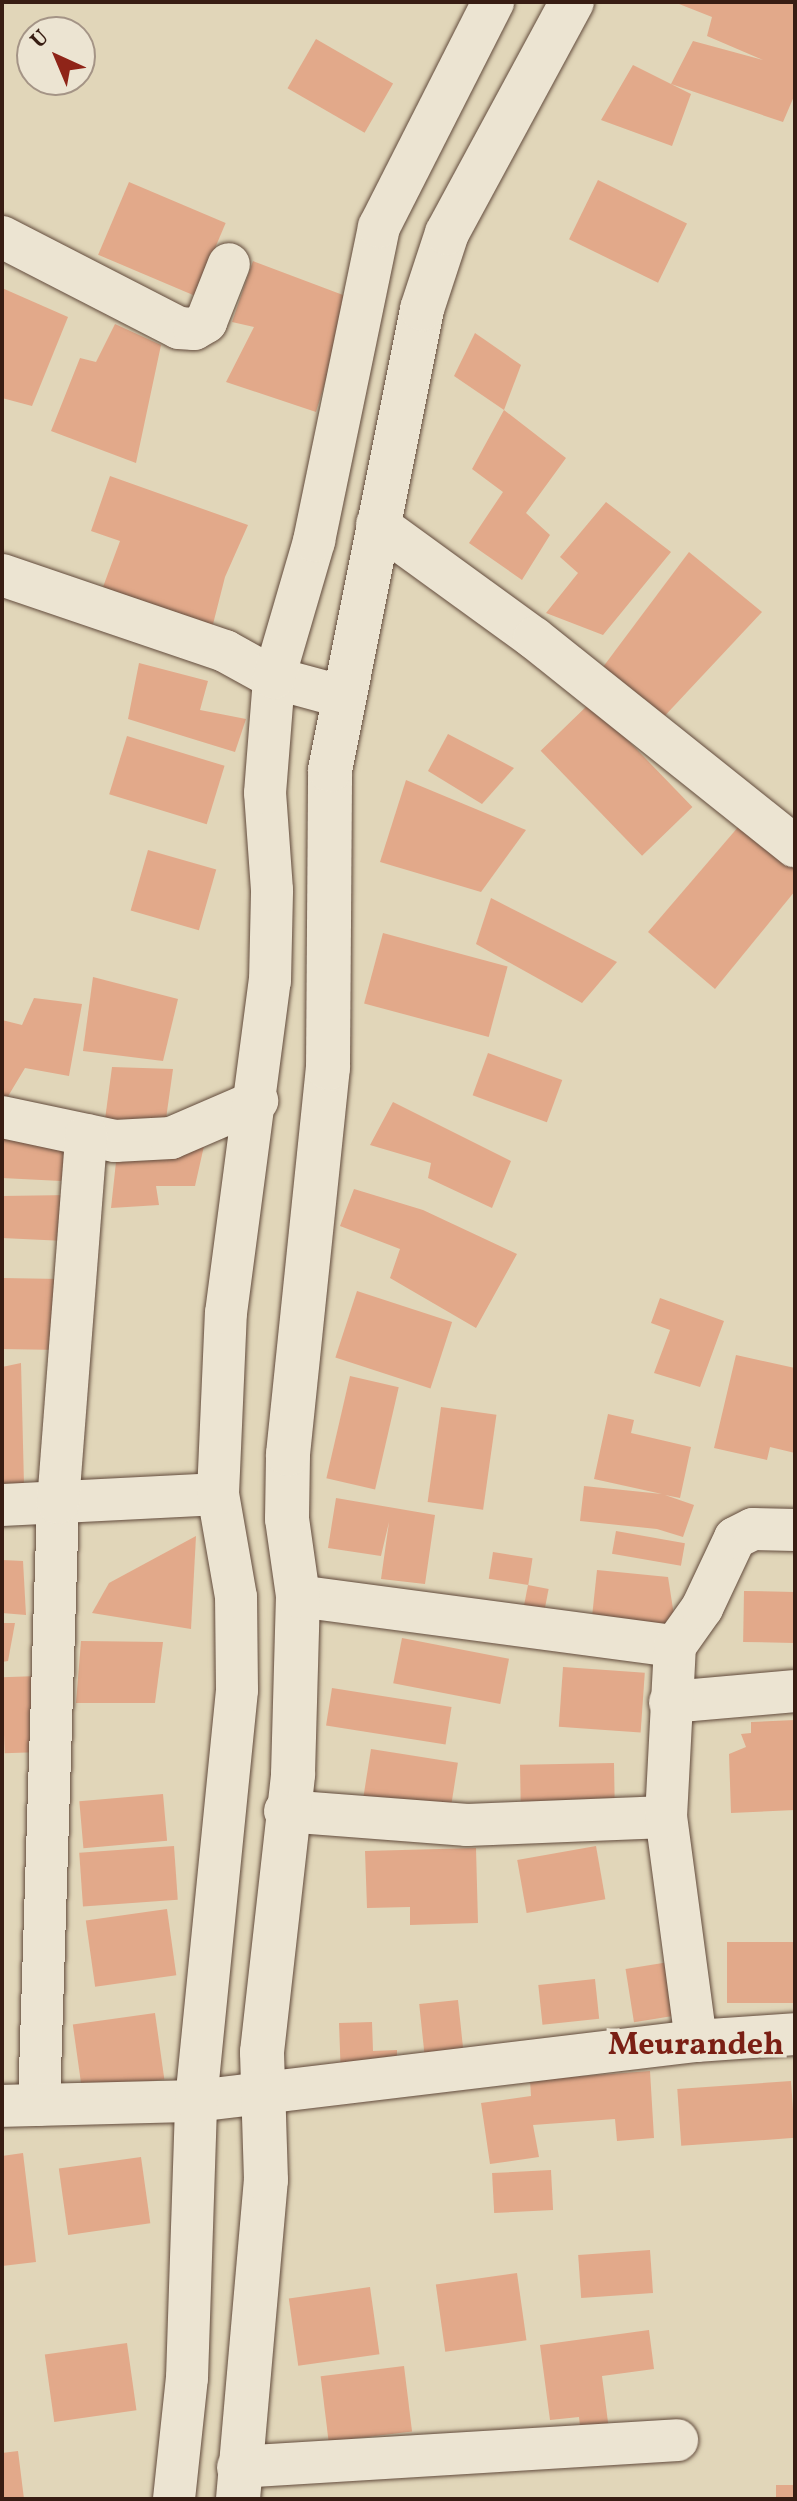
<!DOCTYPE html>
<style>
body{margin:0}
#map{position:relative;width:797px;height:2501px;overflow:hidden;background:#e1d6b9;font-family:Vollkorn,serif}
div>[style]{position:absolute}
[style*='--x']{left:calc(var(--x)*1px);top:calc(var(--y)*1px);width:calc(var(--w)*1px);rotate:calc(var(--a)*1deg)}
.building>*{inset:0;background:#e2a98a;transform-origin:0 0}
.roads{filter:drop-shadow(0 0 2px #624b3c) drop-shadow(0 0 2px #624b3c)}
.street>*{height:42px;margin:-21px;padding:0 21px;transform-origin:21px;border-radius:21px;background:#ece4d2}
.secondary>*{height:44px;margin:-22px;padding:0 22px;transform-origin:22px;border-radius:22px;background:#ece4d2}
span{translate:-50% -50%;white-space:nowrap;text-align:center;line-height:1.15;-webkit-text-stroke:7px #ece4d2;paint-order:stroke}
.quarter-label{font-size:32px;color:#7a1f14;font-weight:700}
.frame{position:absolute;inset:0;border:4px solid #381d13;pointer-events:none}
.north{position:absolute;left:16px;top:16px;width:80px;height:80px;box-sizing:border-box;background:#ece4d2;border:2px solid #a49486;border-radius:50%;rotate:316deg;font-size:22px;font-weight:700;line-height:32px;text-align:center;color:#381d13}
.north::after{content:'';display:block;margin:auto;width:28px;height:36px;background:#8f2418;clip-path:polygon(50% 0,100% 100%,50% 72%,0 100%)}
</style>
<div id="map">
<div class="building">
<i style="clip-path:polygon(674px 2px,795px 2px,795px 94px,783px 122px,671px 84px,691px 94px,672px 146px,601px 120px,633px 65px,671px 84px,693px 41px,763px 60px,707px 36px,712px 17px)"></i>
<i style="left:316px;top:39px;width:89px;height:57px;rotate:30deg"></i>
<i style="left:598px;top:180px;width:99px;height:66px;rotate:26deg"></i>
<i style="left:129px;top:182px;width:105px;height:79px;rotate:23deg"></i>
<i style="clip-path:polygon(253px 261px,351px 298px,316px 412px,226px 382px,254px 327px,232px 322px)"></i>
<i style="clip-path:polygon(2px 288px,68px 317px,32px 406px,2px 398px)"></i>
<i style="clip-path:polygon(115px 324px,161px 345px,136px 463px,51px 431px,80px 358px,96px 362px)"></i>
<i style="clip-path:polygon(475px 333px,521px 365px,504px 410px,454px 376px)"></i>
<i style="clip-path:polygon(504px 410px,566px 458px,526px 513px,550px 535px,522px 580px,469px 543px,503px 492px,472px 469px)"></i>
<i style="clip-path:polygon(110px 476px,248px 525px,225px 577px,211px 632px,103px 587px,120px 541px,91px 531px)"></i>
<i style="clip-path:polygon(606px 502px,671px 552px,603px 635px,546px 613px,578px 573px,560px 557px)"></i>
<i style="clip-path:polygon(689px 552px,762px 612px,659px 722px,603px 667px)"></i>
<i style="clip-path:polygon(139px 663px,208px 681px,200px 710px,246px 719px,235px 752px,128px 719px)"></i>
<i style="left:591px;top:702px;width:146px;height:70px;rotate:46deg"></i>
<i style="clip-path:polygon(448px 734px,514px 768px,482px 804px,428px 771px)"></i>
<i style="left:127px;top:736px;width:102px;height:61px;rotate:17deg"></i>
<i style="clip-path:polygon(406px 780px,526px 830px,481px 892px,380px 862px)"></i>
<i style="clip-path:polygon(739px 826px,795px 858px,795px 891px,715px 989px,648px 932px)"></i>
<i style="left:148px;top:850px;width:71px;height:63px;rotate:16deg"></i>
<i style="clip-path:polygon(491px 898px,617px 962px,582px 1003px,476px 944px)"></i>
<i style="left:383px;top:933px;width:129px;height:73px;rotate:15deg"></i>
<i style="clip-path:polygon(93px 977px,178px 999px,163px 1061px,83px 1051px)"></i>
<i style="clip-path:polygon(34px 998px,82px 1004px,69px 1076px,25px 1068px,7px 1098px,2px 1097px,2px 1020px,22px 1025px)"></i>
<i style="left:488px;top:1053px;width:79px;height:45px;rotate:20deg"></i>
<i style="clip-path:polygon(112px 1067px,173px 1069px,165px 1126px,104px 1127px)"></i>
<i style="clip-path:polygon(393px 1102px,511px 1161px,492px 1208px,428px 1178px,431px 1163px,370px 1145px)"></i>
<i style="clip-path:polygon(2px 1130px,76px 1139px,61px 1181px,2px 1178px)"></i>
<i style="clip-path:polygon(206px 1137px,195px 1186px,156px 1186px,159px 1205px,111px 1208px,116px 1162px)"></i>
<i style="clip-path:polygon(354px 1189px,423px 1210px,517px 1254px,476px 1328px,390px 1278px,400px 1249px,340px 1226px)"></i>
<i style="clip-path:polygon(70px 1195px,65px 1241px,2px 1238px,2px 1196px)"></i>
<i style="left:2px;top:1278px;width:60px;height:71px;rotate:1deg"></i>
<i style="left:357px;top:1291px;width:100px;height:70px;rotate:18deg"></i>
<i style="clip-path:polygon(660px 1298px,724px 1321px,700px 1387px,654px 1373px,670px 1330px,651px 1323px)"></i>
<i style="clip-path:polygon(736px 1355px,795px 1368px,795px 1453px,770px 1447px,767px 1460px,714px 1448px)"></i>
<i style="clip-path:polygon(21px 1363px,24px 1485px,2px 1487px,2px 1367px)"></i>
<i style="left:350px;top:1376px;width:50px;height:105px;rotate:13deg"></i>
<i style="left:441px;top:1407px;width:56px;height:96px;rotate:8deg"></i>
<i style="clip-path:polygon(608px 1414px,634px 1420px,631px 1433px,691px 1447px,680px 1498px,665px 1495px,694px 1505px,683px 1537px,657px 1529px,580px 1521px,584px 1486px,662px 1494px,594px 1479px)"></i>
<i style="clip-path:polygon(336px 1498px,435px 1515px,425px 1584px,381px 1579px,389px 1522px,381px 1556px,328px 1548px)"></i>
<i style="left:616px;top:1531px;width:70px;height:23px;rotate:10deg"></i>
<i style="clip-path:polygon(196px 1536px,191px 1629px,92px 1613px,109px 1583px)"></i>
<i style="left:493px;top:1552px;width:40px;height:27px;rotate:9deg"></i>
<i style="clip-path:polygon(2px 1560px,23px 1561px,26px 1615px,2px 1613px)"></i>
<i style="clip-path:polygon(597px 1570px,668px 1577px,678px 1641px,592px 1617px)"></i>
<i style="left:528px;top:1585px;width:21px;height:31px;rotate:11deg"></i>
<i style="left:744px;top:1591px;width:51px;height:51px;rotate:1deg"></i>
<i style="clip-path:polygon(2px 1623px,15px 1623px,8px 1661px,2px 1662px)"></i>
<i style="left:402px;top:1638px;width:109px;height:46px;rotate:11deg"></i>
<i style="clip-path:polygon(81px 1641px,163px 1642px,155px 1703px,76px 1703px)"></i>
<i style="left:563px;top:1667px;width:82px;height:60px;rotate:4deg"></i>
<i style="left:39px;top:1676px;width:76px;height:37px;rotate:88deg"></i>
<i style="left:332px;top:1688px;width:121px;height:38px;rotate:9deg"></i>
<i style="clip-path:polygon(795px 1720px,795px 1810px,731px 1813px,729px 1754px,746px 1747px,741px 1734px,751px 1733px,751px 1722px)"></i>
<i style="left:371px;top:1749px;width:88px;height:49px;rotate:9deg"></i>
<i style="left:614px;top:1763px;width:43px;height:94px;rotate:89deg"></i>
<i style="left:163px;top:1794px;width:47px;height:84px;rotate:85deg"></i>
<i style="left:174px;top:1846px;width:54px;height:95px;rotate:86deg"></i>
<i style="left:596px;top:1846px;width:54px;height:80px;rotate:80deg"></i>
<i style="clip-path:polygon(476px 1848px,478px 1923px,410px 1925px,410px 1907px,367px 1908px,365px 1851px)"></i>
<i style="left:167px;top:1909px;width:67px;height:82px;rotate:82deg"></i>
<i style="left:795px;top:1942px;width:61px;height:68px;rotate:90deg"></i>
<i style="left:669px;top:1962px;width:54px;height:44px;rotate:81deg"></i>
<i style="left:595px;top:1979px;width:40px;height:57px;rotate:84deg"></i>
<i style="left:458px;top:2000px;width:55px;height:39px;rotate:84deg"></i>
<i style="left:155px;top:2013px;width:67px;height:83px;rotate:82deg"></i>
<i style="clip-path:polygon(372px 2022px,373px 2051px,397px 2050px,397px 2076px,341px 2079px,339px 2023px)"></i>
<i style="clip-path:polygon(650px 2071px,654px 2138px,617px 2141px,615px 2119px,533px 2125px,539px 2157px,490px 2164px,481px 2103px,531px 2096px,530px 2080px)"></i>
<i style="left:791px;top:2081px;width:57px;height:114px;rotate:86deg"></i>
<i style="clip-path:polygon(23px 2153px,36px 2262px,2px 2266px,2px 2156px)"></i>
<i style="left:141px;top:2157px;width:67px;height:83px;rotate:82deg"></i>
<i style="left:551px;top:2170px;width:40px;height:59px;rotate:87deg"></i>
<i style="left:650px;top:2250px;width:43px;height:72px;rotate:86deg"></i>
<i style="left:517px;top:2273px;width:68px;height:82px;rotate:82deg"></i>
<i style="left:370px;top:2287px;width:68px;height:82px;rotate:82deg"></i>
<i style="clip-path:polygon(649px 2330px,654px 2369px,602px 2376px,609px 2430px,581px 2434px,579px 2417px,550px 2420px,540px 2345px)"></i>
<i style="left:127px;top:2343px;width:68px;height:83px;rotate:82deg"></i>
<i style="left:404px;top:2366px;width:66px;height:84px;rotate:83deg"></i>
<i style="clip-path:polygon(18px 2451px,24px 2499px,2px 2499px,2px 2453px)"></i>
<i style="left:795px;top:2485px;width:14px;height:19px;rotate:90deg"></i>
</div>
<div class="roads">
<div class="street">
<i style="--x:2;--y:237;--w:199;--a:27.2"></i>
<i style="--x:179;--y:328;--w:15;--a:4"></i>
<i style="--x:194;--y:329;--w:14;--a:-30"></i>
<i style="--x:206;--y:322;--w:62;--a:-68.4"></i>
<i style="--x:377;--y:524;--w:194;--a:36"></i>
<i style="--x:534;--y:638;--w:334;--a:38.6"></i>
<i style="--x:2;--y:575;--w:236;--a:18.8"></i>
<i style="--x:225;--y:651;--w:56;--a:28.9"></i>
<i style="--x:274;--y:678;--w:73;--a:15.2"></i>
<i style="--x:2;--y:1117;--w:116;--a:12"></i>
<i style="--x:115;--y:1141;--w:56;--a:-3.1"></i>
<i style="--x:171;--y:1138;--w:94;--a:-23.3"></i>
<i style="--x:2;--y:1505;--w:216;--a:-2.9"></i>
<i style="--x:298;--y:1596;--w:380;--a:7.6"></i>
<i style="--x:670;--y:1702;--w:125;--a:-5"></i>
<i style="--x:285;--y:1811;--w:183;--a:4.4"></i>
<i style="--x:467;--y:1825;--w:199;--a:-2.3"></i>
<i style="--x:696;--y:2041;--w:226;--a:-97.6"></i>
<i style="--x:666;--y:1817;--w:171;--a:-87"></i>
<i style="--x:675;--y:1646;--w:47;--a:-54.6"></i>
<i style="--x:702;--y:1608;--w:77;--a:-64.8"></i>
<i style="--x:735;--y:1538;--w:20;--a:-27"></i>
<i style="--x:753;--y:1529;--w:42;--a:1.4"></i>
<i style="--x:39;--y:2105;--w:602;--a:-88.19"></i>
<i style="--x:58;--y:1503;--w:369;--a:-85.6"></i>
<i style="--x:2;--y:2106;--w:194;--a:-1.5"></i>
<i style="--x:196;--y:2101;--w:504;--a:-6.84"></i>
<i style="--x:696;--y:2041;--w:99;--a:-4"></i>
<i style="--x:238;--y:2467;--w:440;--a:-3.5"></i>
<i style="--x:174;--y:2499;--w:122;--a:-83.9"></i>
<i style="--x:187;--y:2378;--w:277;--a:-88.1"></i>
<i style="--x:196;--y:2101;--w:413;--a:-84.3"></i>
<i style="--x:237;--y:1690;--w:93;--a:-90.6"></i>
<i style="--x:236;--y:1597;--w:105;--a:-99.9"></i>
<i style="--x:218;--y:1494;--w:181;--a:-87.5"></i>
<i style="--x:226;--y:1313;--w:335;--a:-82.5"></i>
<i style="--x:270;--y:981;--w:91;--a:-88.7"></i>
<i style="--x:272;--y:890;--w:97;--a:-94.1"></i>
<i style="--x:265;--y:793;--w:115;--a:-85.5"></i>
<i style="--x:274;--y:678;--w:143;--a:-73.7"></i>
<i style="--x:314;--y:541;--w:321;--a:-78.3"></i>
<i style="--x:379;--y:227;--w:252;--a:-63.1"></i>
</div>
<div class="secondary">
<i style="--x:238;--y:2499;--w:320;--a:-85"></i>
<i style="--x:266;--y:2180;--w:128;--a:-91.8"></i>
<i style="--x:262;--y:2052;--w:280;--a:-83.6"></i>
<i style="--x:293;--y:1774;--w:178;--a:-88.4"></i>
<i style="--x:298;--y:1596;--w:78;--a:-98.1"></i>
<i style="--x:287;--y:1519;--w:65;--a:-89.1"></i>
<i style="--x:288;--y:1454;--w:388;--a:-84.1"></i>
<i style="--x:328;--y:1068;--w:298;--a:-89.6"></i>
<i style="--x:330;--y:770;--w:470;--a:-78.7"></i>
<i style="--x:422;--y:309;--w:80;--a:-71.8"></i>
<i style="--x:447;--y:233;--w:263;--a:-61.6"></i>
</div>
</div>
<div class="quarter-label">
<span style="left:696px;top:2046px">Meurandeh</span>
</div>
<div class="frame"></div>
<div class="north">U</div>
</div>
